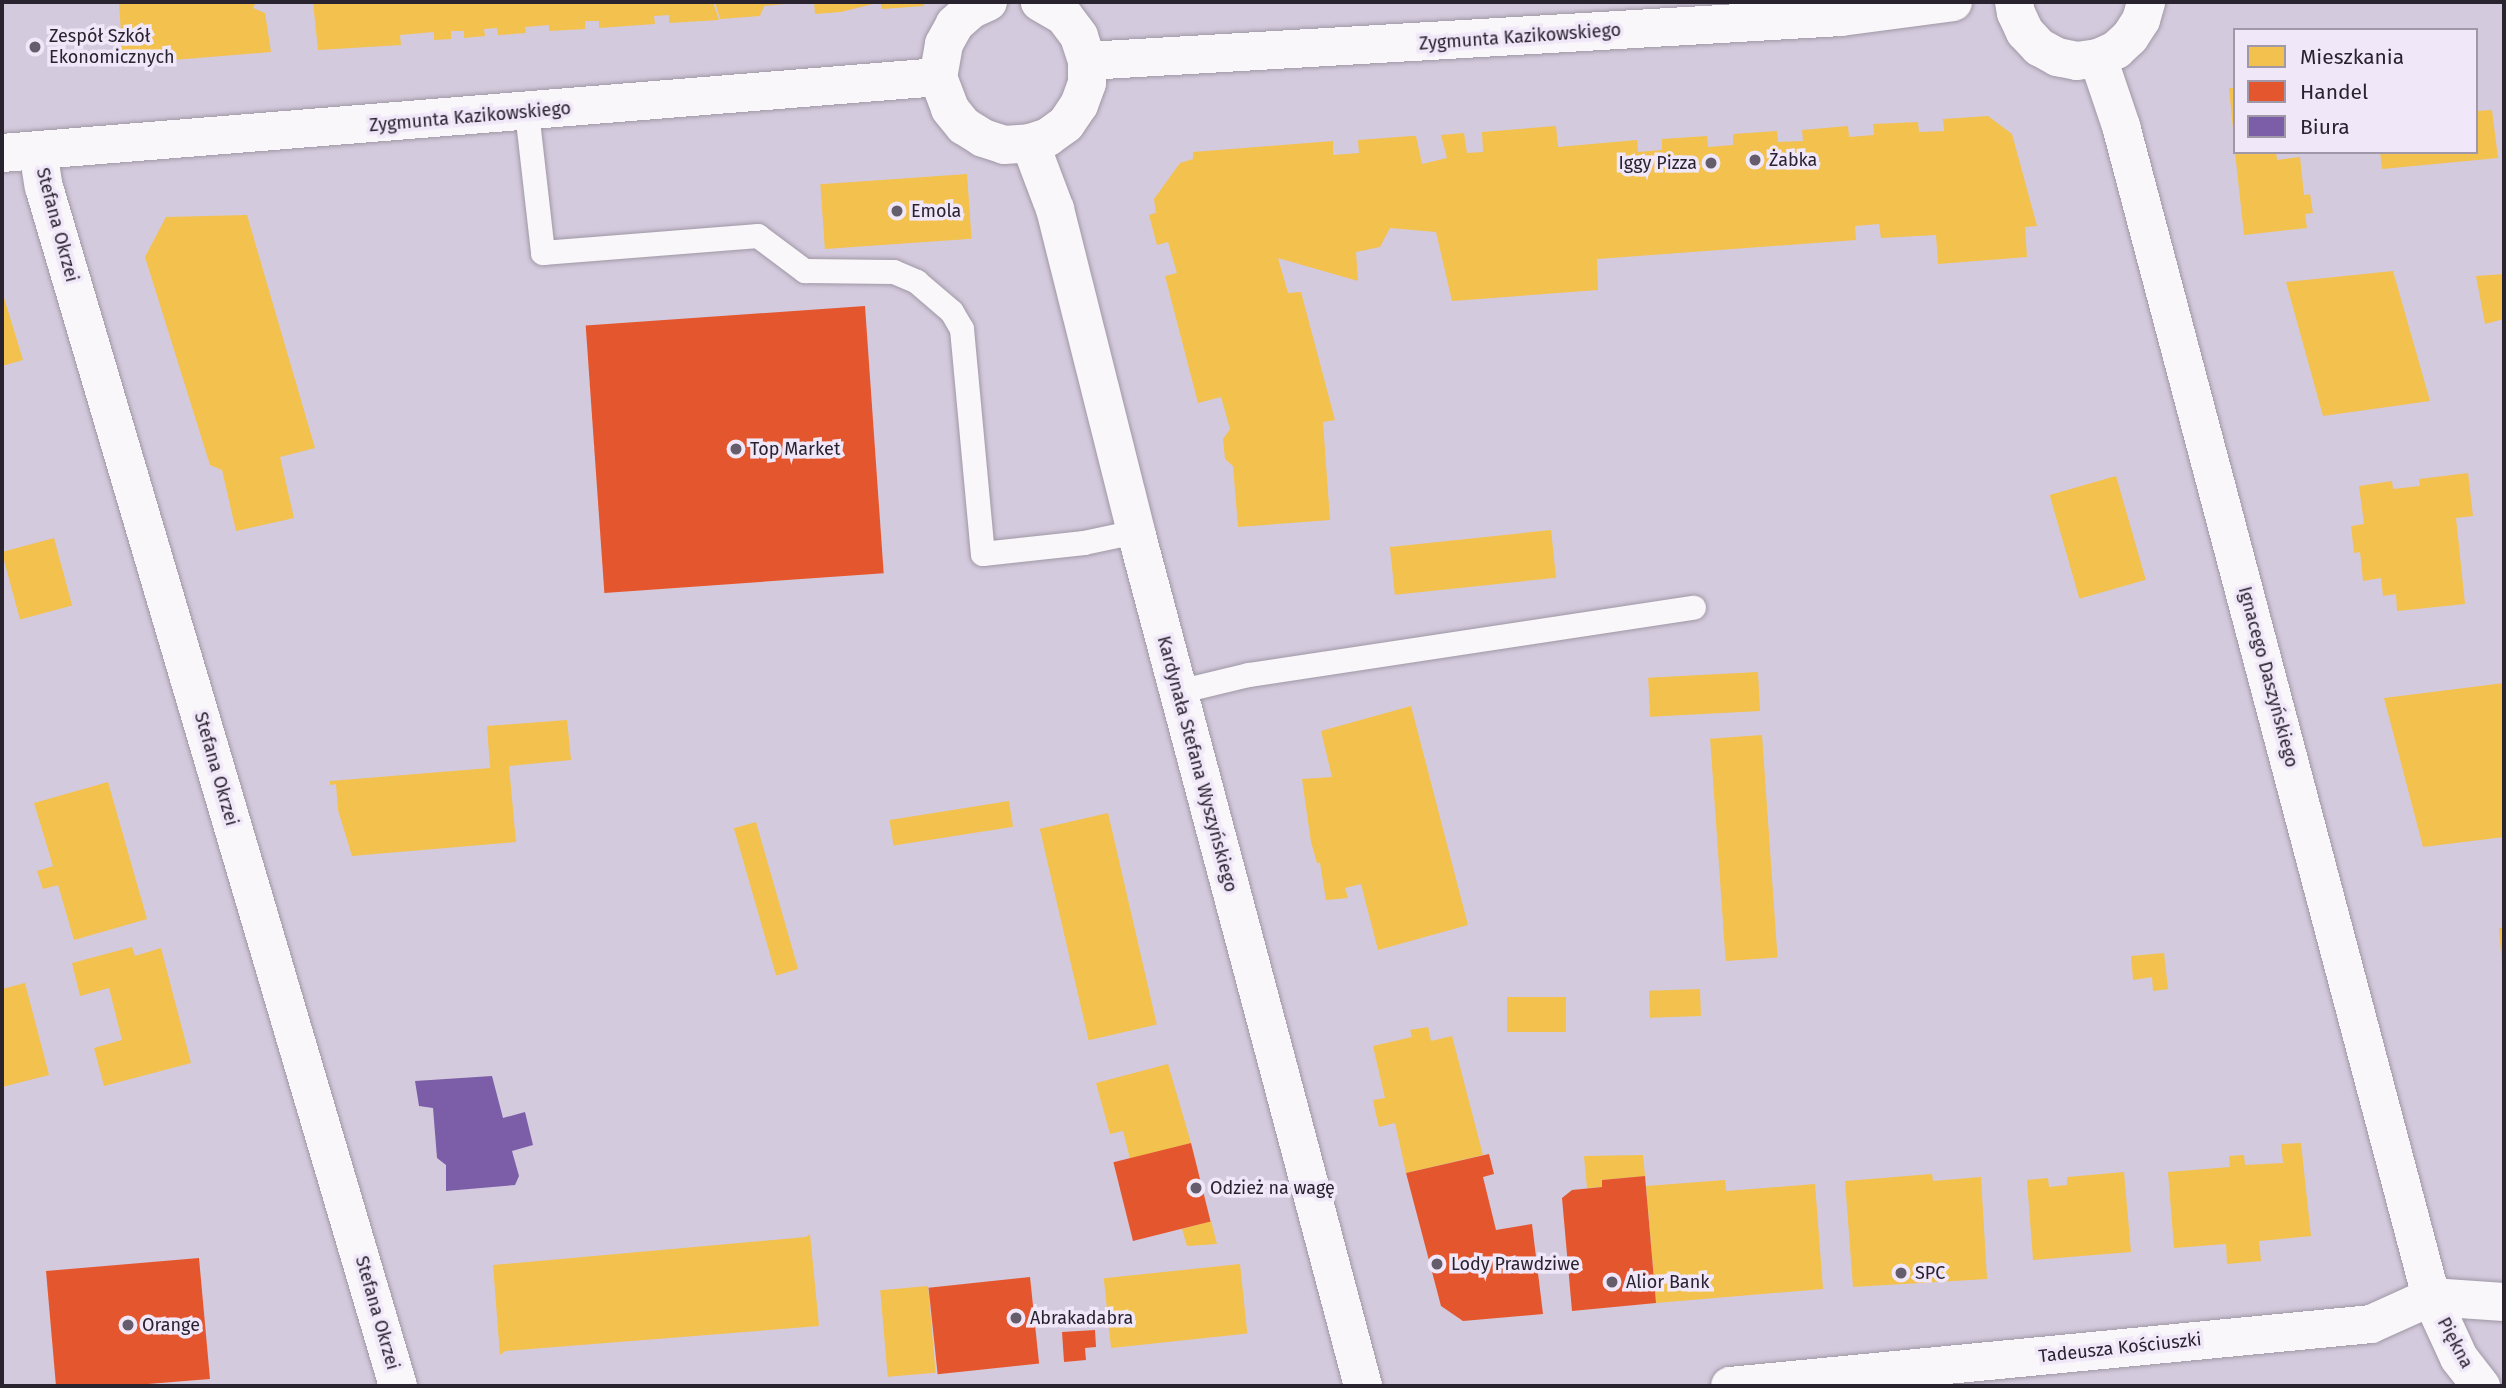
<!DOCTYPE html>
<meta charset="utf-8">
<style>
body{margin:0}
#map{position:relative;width:2506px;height:1388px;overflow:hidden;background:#d4cadd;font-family:"Fira Sans",sans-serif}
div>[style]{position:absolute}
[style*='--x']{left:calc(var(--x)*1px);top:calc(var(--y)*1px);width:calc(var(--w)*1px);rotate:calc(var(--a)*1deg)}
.homes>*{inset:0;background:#f2c14e;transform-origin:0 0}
.shops>*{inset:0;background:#e4572e;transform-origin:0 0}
.offices>*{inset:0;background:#7b5ea7}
.roads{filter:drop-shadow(0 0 2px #9f97a5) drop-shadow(0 0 2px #9f97a5)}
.lane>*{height:24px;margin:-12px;padding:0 12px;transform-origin:12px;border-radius:12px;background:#f9f7fa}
.street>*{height:38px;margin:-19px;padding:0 19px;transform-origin:19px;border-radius:19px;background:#f9f7fa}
.secondary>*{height:38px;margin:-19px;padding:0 19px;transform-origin:19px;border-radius:19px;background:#f9f7fa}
.dots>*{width:19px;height:19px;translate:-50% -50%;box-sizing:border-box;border:4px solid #f0e7f9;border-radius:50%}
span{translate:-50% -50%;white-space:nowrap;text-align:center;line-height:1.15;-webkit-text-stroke:7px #f0e7f9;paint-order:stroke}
.poi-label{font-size:18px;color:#29222f}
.left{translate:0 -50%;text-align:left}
.right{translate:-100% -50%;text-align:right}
.street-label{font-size:18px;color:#29222f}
.frame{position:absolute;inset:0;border:4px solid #29222f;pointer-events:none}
.legend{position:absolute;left:2233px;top:28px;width:245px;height:126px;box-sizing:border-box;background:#f0e7f9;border:2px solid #a098a8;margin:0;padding:9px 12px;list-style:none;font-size:21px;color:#29222f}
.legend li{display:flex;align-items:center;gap:14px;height:35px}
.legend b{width:35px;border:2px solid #a098a8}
</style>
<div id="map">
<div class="homes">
<i style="clip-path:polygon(119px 2px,256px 2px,253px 8px,265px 13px,271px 52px,123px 64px)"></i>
<i style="clip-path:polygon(313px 2px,713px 2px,719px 20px,669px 23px,669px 15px,654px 16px,655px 24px,599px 28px,599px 21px,585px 21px,585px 29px,549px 31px,549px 25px,525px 27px,526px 33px,498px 35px,497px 28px,484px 29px,485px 36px,464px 38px,464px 31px,451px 31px,451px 39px,434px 40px,434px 32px,400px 35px,401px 45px,318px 50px)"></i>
<i style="clip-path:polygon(715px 2px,785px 2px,785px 4px,764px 6px,760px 16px,720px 19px)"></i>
<i style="clip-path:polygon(814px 2px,877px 2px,877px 3px,841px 12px,815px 14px)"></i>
<i style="clip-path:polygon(880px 2px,923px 2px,924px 6px,882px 9px)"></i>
<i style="clip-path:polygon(2229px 88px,2235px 88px,2235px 129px,2233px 129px)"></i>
<i style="clip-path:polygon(2492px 110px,2498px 158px,2382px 169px,2380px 152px,2476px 152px,2476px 111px)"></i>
<i style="clip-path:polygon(1988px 116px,2012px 134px,2037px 226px,2025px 227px,2027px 257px,1938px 264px,1936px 235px,1881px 238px,1879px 224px,1855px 226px,1856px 240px,1597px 259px,1598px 290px,1452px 301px,1436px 232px,1390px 228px,1380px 247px,1356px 252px,1358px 281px,1278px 258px,1288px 293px,1301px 292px,1335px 420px,1323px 422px,1330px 520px,1238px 527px,1233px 466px,1225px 459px,1223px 439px,1230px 429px,1221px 397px,1198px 403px,1165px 276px,1177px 273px,1168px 242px,1157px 245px,1149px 215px,1156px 213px,1154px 199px,1180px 163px,1193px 159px,1193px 152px,1333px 141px,1333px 155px,1359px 153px,1358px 140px,1412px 136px,1416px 136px,1422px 164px,1447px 158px,1441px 135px,1464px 133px,1467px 153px,1483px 152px,1482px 132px,1556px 126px,1558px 147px,1637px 140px,1638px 152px,1662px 150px,1662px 139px,1707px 136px,1708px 147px,1733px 145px,1733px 134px,1777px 131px,1778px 142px,1803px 141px,1802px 130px,1848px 126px,1849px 137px,1874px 135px,1873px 124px,1918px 122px,1919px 132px,1944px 131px,1943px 119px)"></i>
<i style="clip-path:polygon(2235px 152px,2276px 152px,2277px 160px,2300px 157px,2304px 195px,2310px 194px,2313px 213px,2305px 214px,2307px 228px,2244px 235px)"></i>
<i style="left:967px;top:174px;width:65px;height:147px;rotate:86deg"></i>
<i style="clip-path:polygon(247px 215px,315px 448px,280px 457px,294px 518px,236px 531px,222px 470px,210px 465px,145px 257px,166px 217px)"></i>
<i style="clip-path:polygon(2393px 271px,2430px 401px,2323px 416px,2286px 282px)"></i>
<i style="clip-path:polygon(2504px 274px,2504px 319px,2485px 324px,2476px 276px)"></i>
<i style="clip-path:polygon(2px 291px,23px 360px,2px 366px)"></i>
<i style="clip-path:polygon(2468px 473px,2473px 516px,2456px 518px,2465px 604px,2397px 611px,2396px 594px,2383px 596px,2381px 578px,2363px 581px,2360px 552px,2354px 553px,2351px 526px,2364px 524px,2359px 486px,2392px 481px,2393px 489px,2420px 486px,2419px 479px)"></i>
<i style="left:2116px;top:476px;width:108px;height:69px;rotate:74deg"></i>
<i style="left:1551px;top:530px;width:48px;height:162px;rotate:84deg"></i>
<i style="left:54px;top:538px;width:70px;height:54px;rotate:75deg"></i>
<i style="left:1758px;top:672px;width:39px;height:110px;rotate:87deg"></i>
<i style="clip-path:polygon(2504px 683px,2504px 837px,2423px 847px,2384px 698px)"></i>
<i style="clip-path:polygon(1411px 706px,1468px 925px,1378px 950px,1361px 884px,1345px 888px,1348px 898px,1326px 900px,1320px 863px,1317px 863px,1311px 842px,1302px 779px,1332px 777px,1321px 731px)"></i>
<i style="clip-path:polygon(567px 720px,571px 760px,509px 766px,516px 842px,352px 856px,338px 810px,336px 784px,330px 785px,330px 781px,490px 768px,487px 726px)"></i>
<i style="left:1762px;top:735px;width:223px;height:52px;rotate:86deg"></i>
<i style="clip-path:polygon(108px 782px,147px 919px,74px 940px,58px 885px,43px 889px,37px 871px,53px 866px,34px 803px)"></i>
<i style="left:1009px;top:801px;width:26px;height:121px;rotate:81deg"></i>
<i style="left:1108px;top:813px;width:217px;height:70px;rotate:77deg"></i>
<i style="left:756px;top:822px;width:153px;height:23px;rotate:74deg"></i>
<i style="clip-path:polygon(2504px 927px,2504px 967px,2502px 967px,2499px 928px)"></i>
<i style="clip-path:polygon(132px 947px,135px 956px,161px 948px,191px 1063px,104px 1086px,94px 1048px,122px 1040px,109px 988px,80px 996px,72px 963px)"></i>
<i style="clip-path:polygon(2164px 953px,2168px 989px,2153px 991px,2152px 977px,2133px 980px,2131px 956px)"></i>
<i style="clip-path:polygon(25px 983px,49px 1075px,2px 1087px,2px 989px)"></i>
<i style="left:1700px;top:989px;width:27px;height:51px;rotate:88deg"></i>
<i style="left:1566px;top:997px;width:35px;height:59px;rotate:90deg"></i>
<i style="clip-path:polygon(1428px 1027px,1431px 1041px,1452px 1036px,1483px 1155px,1406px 1173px,1395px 1123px,1379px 1127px,1376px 1115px,1373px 1100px,1385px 1098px,1373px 1046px,1412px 1037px,1410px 1030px)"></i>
<i style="clip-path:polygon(1168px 1064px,1191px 1143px,1130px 1159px,1123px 1131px,1110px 1134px,1096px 1083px)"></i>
<i style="clip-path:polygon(2301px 1143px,2311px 1236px,2259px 1241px,2261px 1261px,2227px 1264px,2226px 1244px,2174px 1248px,2168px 1172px,2230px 1167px,2229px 1156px,2244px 1155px,2245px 1165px,2283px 1163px,2281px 1144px)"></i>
<i style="clip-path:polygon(1643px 1155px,1645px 1176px,1602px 1180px,1602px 1187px,1587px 1188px,1584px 1156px)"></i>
<i style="clip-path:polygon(2124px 1172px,2131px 1252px,2033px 1260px,2027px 1180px,2048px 1178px,2049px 1187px,2067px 1185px,2067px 1177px)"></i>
<i style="clip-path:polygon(1932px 1174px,1933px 1181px,1981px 1177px,1987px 1279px,1853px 1287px,1845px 1181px)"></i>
<i style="clip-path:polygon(1725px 1180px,1726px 1191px,1815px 1184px,1823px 1289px,1656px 1303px,1646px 1186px)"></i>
<i style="clip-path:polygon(1211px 1221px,1217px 1244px,1187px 1246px,1182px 1229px)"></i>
<i style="clip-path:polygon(810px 1234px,819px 1326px,505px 1351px,500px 1355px,493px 1265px,806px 1237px)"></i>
<i style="left:1240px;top:1264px;width:70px;height:137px;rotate:84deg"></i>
<i style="left:928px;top:1286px;width:87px;height:48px;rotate:85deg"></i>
</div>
<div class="shops">
<i style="left:865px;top:306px;width:268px;height:280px;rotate:86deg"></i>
<i style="left:1191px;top:1143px;width:81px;height:80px;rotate:76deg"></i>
<i style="clip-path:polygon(1489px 1154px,1494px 1174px,1483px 1177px,1496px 1230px,1532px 1224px,1543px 1314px,1463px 1321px,1441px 1306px,1406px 1173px)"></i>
<i style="clip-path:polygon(1645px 1176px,1656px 1303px,1572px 1311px,1562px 1198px,1572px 1190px,1602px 1187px,1602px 1180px)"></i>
<i style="clip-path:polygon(199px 1258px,210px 1379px,123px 1386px,56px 1386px,46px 1271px)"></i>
<i style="left:1030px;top:1277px;width:87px;height:102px;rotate:84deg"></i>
<i style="clip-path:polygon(1095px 1330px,1096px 1347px,1085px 1348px,1086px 1360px,1064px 1362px,1062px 1332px)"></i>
</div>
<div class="offices">
<i style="clip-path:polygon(492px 1076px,503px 1118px,525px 1112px,533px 1145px,512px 1151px,519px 1176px,515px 1185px,446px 1191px,446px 1165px,437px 1158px,433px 1108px,419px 1106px,415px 1081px)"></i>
</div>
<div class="roads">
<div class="lane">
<i style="--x:527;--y:112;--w:142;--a:83.5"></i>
<i style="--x:543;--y:253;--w:216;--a:-4.5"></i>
<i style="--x:758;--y:236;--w:59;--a:36.7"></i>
<i style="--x:805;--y:271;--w:89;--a:0.6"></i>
<i style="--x:894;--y:272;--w:25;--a:23"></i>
<i style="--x:917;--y:282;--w:46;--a:40.6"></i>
<i style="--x:952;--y:312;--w:20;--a:60"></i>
<i style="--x:962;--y:329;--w:226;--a:84.7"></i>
<i style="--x:983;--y:554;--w:102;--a:-6.2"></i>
<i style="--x:1084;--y:543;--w:53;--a:-11.9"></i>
<i style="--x:1178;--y:692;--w:73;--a:-13.5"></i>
<i style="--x:1249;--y:675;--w:450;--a:-8.6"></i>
</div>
<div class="street">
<i style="--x:2098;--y:58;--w:72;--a:71.3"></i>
<i style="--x:2121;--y:126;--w:1211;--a:75.17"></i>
<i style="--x:2431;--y:1297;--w:67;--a:65.3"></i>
<i style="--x:2459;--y:1358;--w:36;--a:52"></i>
<i style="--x:1030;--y:143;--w:71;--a:69.3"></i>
<i style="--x:1055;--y:209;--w:333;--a:75.9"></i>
<i style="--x:1136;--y:532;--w:884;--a:75.11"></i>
<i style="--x:38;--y:151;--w:36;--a:81"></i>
<i style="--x:44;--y:187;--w:1250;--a:73.55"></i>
</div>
<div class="secondary">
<i style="--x:988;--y:2;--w:17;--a:156"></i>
<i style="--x:972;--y:9;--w:23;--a:139"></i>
<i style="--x:955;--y:24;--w:23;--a:119"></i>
<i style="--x:944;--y:44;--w:34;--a:100"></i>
<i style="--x:938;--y:77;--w:34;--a:69"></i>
<i style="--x:950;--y:109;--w:22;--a:51"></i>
<i style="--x:964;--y:126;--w:22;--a:32"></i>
<i style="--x:983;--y:138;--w:22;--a:18"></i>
<i style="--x:1004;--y:145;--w:26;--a:-4"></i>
<i style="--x:1030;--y:143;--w:19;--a:-18"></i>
<i style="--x:1048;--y:137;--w:22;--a:-36"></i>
<i style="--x:1066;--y:124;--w:23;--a:-56"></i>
<i style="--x:1079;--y:105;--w:23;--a:-70"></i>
<i style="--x:1087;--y:83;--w:22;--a:-90"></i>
<i style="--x:1087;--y:61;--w:26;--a:-108"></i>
<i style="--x:1079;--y:36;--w:25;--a:-127"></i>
<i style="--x:1064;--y:16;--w:28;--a:-150"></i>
<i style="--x:2014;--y:2;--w:11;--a:80"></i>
<i style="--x:2016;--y:13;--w:21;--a:65"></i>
<i style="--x:2025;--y:32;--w:21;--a:47"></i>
<i style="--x:2039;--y:47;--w:21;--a:29"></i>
<i style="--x:2057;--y:57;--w:20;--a:11"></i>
<i style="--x:2077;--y:61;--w:21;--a:-8"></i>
<i style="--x:2098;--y:58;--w:20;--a:-24"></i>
<i style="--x:2116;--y:50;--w:19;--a:-43"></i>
<i style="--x:2130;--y:37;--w:20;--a:-57"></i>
<i style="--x:2141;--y:20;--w:19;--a:-74"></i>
<i style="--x:1087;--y:61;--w:755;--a:-3.34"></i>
<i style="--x:1841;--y:17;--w:113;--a:-7.6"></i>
<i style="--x:2;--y:153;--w:939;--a:-4.64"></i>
<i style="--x:1730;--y:1386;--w:644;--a:-5.52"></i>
<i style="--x:2371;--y:1324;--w:66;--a:-24.2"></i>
<i style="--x:2431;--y:1297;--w:73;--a:3.9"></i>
</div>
</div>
<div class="dots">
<i style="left:35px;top:47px;background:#655d6c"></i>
<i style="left:1755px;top:160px;background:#655d6c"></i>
<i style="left:1711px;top:163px;background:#655d6c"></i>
<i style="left:897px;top:211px;background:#655d6c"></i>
<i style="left:736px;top:449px;background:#655d6c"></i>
<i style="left:1196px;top:1188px;background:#655d6c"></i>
<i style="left:1437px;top:1264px;background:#655d6c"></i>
<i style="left:1901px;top:1273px;background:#655d6c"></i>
<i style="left:1612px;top:1282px;background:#655d6c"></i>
<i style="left:1016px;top:1318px;background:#655d6c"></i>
<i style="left:128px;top:1325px;background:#655d6c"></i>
</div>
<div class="poi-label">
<span class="left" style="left:49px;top:47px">Zespół Szkół<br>Ekonomicznych</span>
<span class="left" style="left:1769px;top:160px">Żabka</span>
<span class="right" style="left:1697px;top:163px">Iggy Pizza</span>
<span class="left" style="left:911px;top:211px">Emola</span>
<span class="left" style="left:750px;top:449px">Top Market</span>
<span class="left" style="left:1210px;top:1188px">Odzież na wagę</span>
<span class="left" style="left:1451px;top:1264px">Lody Prawdziwe</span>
<span class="left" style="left:1915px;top:1273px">SPC</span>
<span class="left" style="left:1626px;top:1282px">Alior Bank</span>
<span class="left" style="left:1030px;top:1318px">Abrakadabra</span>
<span class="left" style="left:142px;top:1325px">Orange</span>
</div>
<div class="street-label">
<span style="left:1520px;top:37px;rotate:-4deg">Zygmunta Kazikowskiego</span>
<span style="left:470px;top:117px;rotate:-5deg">Zygmunta Kazikowskiego</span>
<span style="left:57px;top:225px;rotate:75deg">Stefana Okrzei</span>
<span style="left:2268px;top:677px;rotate:75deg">Ignacego Daszyńskiego</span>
<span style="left:1197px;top:764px;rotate:75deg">Kardynała Stefana Wyszyńskiego</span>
<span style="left:216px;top:769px;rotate:74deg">Stefana Okrzei</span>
<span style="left:377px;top:1313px;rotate:74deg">Stefana Okrzei</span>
<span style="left:2455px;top:1343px;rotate:62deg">Piękna</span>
<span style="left:2120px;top:1348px;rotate:-6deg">Tadeusza Kościuszki</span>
</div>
<div class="frame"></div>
<ul class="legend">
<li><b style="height:19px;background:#f2c14e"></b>Mieszkania</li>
<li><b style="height:19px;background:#e4572e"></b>Handel</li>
<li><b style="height:19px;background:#7b5ea7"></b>Biura</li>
</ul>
</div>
